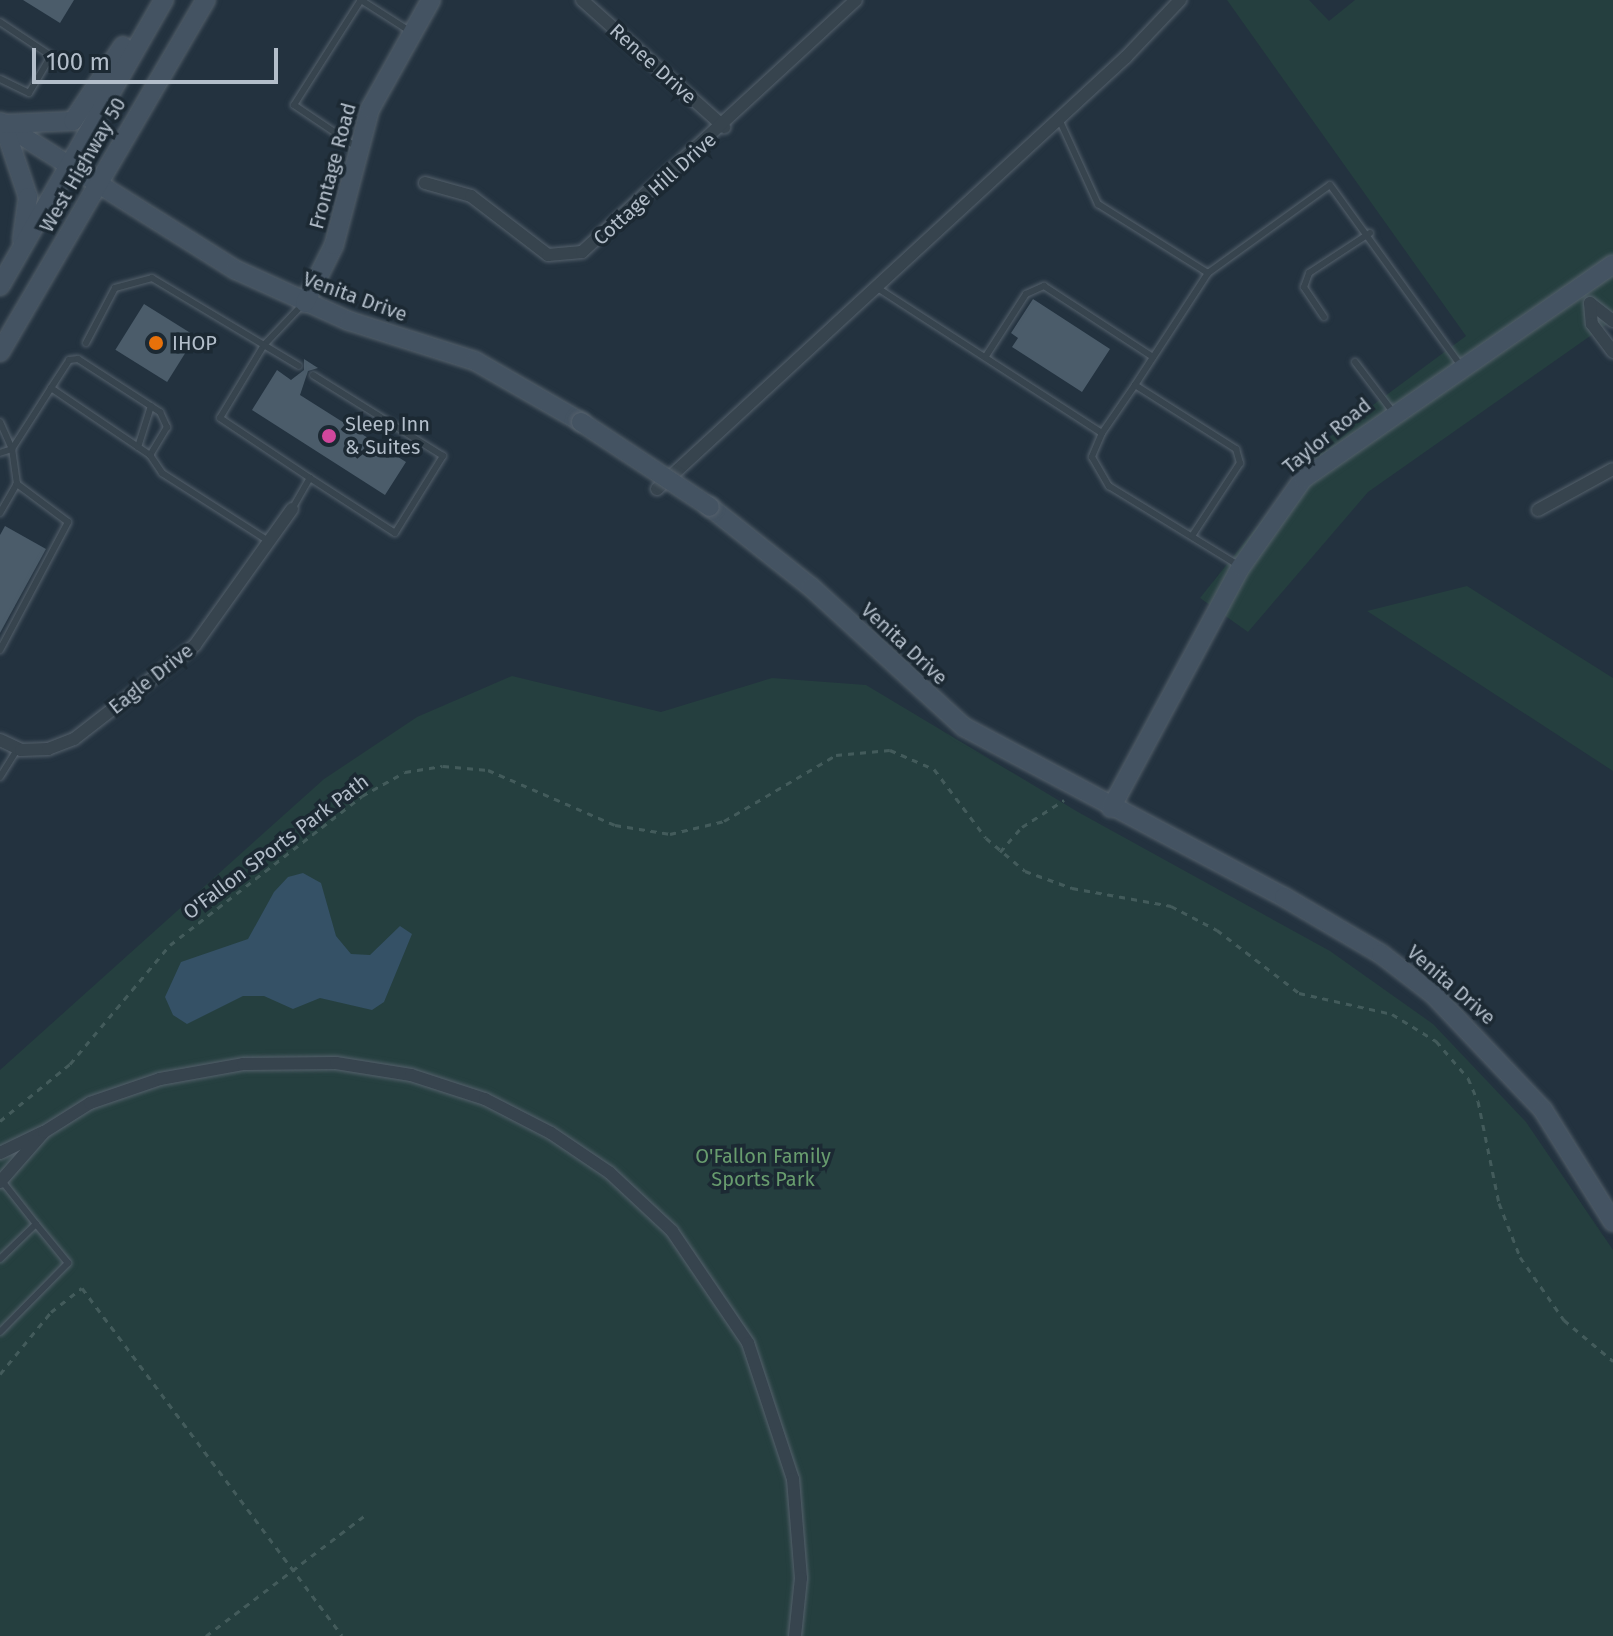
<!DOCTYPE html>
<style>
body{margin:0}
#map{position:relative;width:1613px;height:1636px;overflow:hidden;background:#23323f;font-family:"Fira Sans",sans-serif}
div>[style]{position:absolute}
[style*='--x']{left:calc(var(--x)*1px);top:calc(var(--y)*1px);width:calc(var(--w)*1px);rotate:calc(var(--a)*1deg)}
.green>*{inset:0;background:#253f3f}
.water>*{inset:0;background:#355166}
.building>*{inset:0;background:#4b5c6a;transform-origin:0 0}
.path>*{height:3px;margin-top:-1.5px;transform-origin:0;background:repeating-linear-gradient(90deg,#435b5b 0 6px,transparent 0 12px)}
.roads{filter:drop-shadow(0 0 2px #55616c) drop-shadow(0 0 2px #55616c)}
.lane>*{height:6px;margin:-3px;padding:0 3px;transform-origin:3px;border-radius:3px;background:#37444e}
.street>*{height:12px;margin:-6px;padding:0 6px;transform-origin:6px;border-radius:6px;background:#37444e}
.secondary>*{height:18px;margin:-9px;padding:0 9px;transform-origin:9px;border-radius:9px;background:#445362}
.bridges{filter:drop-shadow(0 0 2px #55616c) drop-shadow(0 0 2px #55616c)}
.secondary-bridge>*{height:18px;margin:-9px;padding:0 9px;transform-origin:9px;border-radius:9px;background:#445362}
.dots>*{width:22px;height:22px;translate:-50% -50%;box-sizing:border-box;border:4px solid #1c2933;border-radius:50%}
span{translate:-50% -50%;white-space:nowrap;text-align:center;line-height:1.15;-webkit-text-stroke:7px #1c2933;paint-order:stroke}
.street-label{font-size:20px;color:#b3beca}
.poi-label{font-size:20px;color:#b3beca}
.left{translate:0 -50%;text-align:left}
.park-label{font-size:20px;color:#689c6e}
.scale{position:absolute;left:32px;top:48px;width:246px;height:36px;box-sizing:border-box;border:4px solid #b3beca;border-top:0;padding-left:10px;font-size:24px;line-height:28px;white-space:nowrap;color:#b3beca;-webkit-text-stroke:6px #1c2933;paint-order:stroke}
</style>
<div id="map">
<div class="green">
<i style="clip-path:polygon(1227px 0,1309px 0,1329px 21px,1355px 0,1613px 0,1613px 320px,1368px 492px,1248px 632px,1200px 598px,1327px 439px,1466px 336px)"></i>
<i style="clip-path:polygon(1467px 586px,1613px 678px,1613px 771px,1367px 611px)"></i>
<i style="clip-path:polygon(512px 676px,661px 712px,772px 678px,866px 685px,1078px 812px,1330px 951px,1433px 1024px,1526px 1122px,1613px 1250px,1613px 1636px,0 1636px,0 1070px,324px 779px,417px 717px)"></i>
</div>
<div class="water">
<i style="clip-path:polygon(303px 873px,321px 883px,336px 936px,351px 954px,370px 955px,400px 926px,412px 934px,384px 1002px,372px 1010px,320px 998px,293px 1009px,264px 996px,243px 996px,187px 1024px,173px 1015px,165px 997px,181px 962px,248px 939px,274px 892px,288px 877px)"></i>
</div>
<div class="building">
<i style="clip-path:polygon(23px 0,74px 0,60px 23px)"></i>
<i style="clip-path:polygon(1033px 299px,1110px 349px,1082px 392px,1012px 347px,1018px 338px,1011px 333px)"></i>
<i style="left:144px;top:304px;width:61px;height:54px;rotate:32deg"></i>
<i style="clip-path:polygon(304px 359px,318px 368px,308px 371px,300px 395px,406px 462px,385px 495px,252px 410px,277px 370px,291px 380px,304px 370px)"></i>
<i style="clip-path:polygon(5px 526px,46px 549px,0 633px,0 535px)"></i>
</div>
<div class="path">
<i style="--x:1000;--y:852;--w:33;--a:-49"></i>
<i style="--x:1022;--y:827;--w:50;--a:-32.7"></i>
<i style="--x:0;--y:1121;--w:90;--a:-39.2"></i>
<i style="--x:70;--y:1064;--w:155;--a:-50"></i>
<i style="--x:170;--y:945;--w:243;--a:-37.8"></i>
<i style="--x:362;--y:796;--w:49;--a:-29.2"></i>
<i style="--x:405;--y:772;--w:38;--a:-9"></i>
<i style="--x:443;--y:766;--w:45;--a:5.1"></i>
<i style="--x:488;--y:770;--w:138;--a:23.4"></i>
<i style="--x:615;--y:825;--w:56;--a:9.3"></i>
<i style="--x:670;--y:834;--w:56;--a:-13.5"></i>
<i style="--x:724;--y:821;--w:130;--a:-30.5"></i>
<i style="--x:836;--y:755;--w:54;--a:-5.3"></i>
<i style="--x:890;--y:750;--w:48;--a:23.4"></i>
<i style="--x:934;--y:769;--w:86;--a:53"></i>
<i style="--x:986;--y:838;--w:51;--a:40.2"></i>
<i style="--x:1025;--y:871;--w:50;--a:19.9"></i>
<i style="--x:1072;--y:888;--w:101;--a:10.3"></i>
<i style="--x:1171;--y:906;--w:52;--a:27.6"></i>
<i style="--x:1217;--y:930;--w:103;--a:37.5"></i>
<i style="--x:1299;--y:993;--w:95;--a:12.7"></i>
<i style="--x:1392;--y:1014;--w:52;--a:31.5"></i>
<i style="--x:1436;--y:1041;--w:49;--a:49.1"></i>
<i style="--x:1468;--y:1078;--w:25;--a:67"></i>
<i style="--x:1478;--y:1101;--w:104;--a:78.4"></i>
<i style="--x:1499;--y:1203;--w:58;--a:68.7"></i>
<i style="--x:1520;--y:1257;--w:77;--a:55.1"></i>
<i style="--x:1564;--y:1320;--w:64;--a:39.9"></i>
<i style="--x:0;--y:1374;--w:80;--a:-50.6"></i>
<i style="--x:51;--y:1312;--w:39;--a:-38"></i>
<i style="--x:82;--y:1288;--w:434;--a:53.2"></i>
<i style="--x:206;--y:1636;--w:203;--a:-37.2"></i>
</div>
<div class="roads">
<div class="lane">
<i style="--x:0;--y:22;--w:61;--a:33.7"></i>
<i style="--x:51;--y:56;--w:43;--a:120.7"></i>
<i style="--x:29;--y:93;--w:32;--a:-154"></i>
<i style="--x:1059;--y:119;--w:94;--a:65.4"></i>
<i style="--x:1098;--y:204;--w:130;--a:32.1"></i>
<i style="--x:358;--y:148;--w:77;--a:-146.1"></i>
<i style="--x:294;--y:105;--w:125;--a:-57.5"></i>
<i style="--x:361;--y:0;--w:59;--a:32.6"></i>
<i style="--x:876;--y:287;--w:269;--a:32.9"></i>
<i style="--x:1102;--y:433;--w:26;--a:113"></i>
<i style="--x:1092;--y:457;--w:34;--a:60"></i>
<i style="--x:1109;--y:486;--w:151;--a:31.5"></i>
<i style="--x:302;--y:305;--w:55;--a:133.5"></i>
<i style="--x:264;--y:345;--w:85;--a:121.1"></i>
<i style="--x:220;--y:418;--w:108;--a:33.7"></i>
<i style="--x:1324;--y:317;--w:36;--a:-124"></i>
<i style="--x:1304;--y:287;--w:15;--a:-70"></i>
<i style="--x:1309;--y:273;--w:73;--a:-33.3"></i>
<i style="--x:86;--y:343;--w:62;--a:-62.2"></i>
<i style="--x:115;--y:288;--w:38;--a:-15"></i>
<i style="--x:152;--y:278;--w:171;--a:30.9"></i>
<i style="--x:986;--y:356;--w:74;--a:-57.2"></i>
<i style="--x:1026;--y:294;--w:20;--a:-24"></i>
<i style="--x:1044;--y:286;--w:130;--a:33.1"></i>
<i style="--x:1355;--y:362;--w:63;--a:52.8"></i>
<i style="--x:1135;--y:385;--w:134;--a:-56.9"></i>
<i style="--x:1208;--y:273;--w:150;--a:-35.8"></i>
<i style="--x:1330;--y:185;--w:223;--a:54.1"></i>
<i style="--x:51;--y:388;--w:33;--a:-57"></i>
<i style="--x:69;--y:360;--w:9;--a:-6"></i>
<i style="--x:78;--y:359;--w:98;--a:32.9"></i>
<i style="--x:160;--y:412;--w:17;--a:65"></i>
<i style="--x:167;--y:427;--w:33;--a:121"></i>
<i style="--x:0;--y:422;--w:30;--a:66"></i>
<i style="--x:12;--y:449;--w:13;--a:162"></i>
<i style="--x:1102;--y:433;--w:58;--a:-55.5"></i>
<i style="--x:1135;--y:385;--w:120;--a:32.4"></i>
<i style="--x:1236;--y:449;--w:15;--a:74"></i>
<i style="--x:1240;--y:463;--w:87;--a:123.3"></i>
<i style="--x:138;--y:447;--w:43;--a:-72.4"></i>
<i style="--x:292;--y:509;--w:36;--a:-60"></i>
<i style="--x:310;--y:478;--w:101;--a:32.9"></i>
<i style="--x:395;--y:533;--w:91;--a:-58.1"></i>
<i style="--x:443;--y:456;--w:153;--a:-148.1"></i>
<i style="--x:0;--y:513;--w:34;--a:-60"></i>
<i style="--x:17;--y:484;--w:35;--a:-98"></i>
<i style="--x:12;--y:449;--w:72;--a:-57.4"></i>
<i style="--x:51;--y:388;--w:120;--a:34.1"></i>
<i style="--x:150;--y:455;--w:22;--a:56"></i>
<i style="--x:162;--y:473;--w:128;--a:32.6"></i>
<i style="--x:0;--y:650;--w:145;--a:-62"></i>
<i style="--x:68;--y:522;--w:64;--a:-143.3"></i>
<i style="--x:0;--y:777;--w:34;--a:-58"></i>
<i style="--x:0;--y:1259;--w:50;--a:-44.2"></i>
<i style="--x:36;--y:1224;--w:55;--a:-128.3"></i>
<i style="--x:0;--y:1332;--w:97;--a:-45.4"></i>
<i style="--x:68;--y:1263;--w:50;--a:-129.4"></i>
</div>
<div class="street">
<i style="--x:582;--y:0;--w:191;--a:41.8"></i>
<i style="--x:425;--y:183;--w:48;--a:15.8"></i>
<i style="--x:471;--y:196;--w:97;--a:37.5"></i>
<i style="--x:548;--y:255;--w:34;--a:-5"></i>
<i style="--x:582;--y:252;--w:372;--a:-42.6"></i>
<i style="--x:1613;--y:321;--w:29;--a:-142"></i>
<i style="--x:1590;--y:303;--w:21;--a:85"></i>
<i style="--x:1592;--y:324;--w:35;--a:53"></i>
<i style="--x:657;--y:489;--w:638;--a:-42.65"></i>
<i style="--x:1126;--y:57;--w:79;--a:-46.5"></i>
<i style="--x:1538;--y:510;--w:85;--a:-28.7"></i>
<i style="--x:0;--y:740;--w:23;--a:25"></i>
<i style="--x:21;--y:750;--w:27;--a:-2"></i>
<i style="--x:48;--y:749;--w:28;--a:-21"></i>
<i style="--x:74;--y:739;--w:153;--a:-37.8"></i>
<i style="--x:195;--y:645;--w:167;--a:-54.5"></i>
<i style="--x:0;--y:1153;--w:46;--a:-26"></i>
<i style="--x:0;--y:1182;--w:67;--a:-48.7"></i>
<i style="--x:44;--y:1132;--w:54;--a:-32.2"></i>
<i style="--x:90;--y:1103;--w:74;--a:-18.9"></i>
<i style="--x:160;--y:1079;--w:84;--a:-10.2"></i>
<i style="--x:243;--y:1064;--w:93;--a:-0.6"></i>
<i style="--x:336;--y:1063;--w:76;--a:9.1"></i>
<i style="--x:411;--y:1075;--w:78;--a:18"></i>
<i style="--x:485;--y:1099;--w:74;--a:27.3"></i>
<i style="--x:551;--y:1133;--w:71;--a:34.1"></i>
<i style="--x:610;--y:1173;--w:85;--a:43.1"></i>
<i style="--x:672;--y:1231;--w:135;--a:55.8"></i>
<i style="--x:748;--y:1343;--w:143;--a:71.7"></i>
<i style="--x:793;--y:1479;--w:99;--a:85.4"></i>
<i style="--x:801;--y:1578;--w:58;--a:95.9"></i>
</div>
<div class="secondary">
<i style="--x:0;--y:122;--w:279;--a:32.1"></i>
<i style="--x:236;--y:270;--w:124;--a:24.3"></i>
<i style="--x:349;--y:321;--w:132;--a:17.6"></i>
<i style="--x:475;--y:361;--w:122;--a:29.9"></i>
<i style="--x:3;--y:123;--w:78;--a:71.3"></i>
<i style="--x:28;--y:197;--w:43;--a:97.9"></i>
<i style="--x:6;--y:124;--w:67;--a:-2.6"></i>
<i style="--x:73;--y:121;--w:90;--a:-56.3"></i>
<i style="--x:0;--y:286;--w:330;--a:-60.2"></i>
<i style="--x:305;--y:303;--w:65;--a:-63.4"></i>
<i style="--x:334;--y:245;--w:141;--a:-75.2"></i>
<i style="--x:370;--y:109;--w:125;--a:-60.8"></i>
<i style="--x:0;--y:352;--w:408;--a:-59.7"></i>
<i style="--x:710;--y:507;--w:129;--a:38.4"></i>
<i style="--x:811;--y:587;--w:207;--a:42.5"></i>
<i style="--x:964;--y:727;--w:362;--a:28"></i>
<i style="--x:1284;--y:897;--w:113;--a:30.4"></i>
<i style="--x:1381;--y:954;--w:67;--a:37.7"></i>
<i style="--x:1434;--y:995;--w:158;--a:46.5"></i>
<i style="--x:1543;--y:1110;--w:132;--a:58"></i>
<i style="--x:1111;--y:808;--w:274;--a:-61.7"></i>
<i style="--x:1241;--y:567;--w:108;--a:-54.8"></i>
<i style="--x:1303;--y:479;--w:377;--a:-34.7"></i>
</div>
</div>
<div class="bridges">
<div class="secondary-bridge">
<i style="--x:581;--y:422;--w:154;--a:33.4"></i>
</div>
</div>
<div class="dots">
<i style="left:156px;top:343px;background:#e8710a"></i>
<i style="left:329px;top:436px;background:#d1479c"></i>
</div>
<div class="street-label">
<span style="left:653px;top:64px;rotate:42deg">Renee Drive</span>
<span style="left:83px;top:165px;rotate:-60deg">West Highway 50</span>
<span style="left:333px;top:166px;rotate:-75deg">Frontage Road</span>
<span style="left:655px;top:189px;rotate:-42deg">Cottage Hill Drive</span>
<span style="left:355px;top:297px;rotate:20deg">Venita Drive</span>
<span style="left:1327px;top:436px;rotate:-39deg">Taylor Road</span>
<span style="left:904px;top:644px;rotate:43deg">Venita Drive</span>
<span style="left:151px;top:679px;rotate:-38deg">Eagle Drive</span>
<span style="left:276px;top:847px;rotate:-37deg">O'Fallon SPorts Park Path</span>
<span style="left:1451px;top:985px;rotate:41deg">Venita Drive</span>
</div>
<div class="poi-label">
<span class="left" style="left:172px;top:343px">IHOP</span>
<span class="left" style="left:345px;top:436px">Sleep Inn<br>&amp; Suites</span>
</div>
<div class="park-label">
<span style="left:763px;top:1168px">O'Fallon Family<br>Sports Park</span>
</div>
<div class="scale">100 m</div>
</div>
